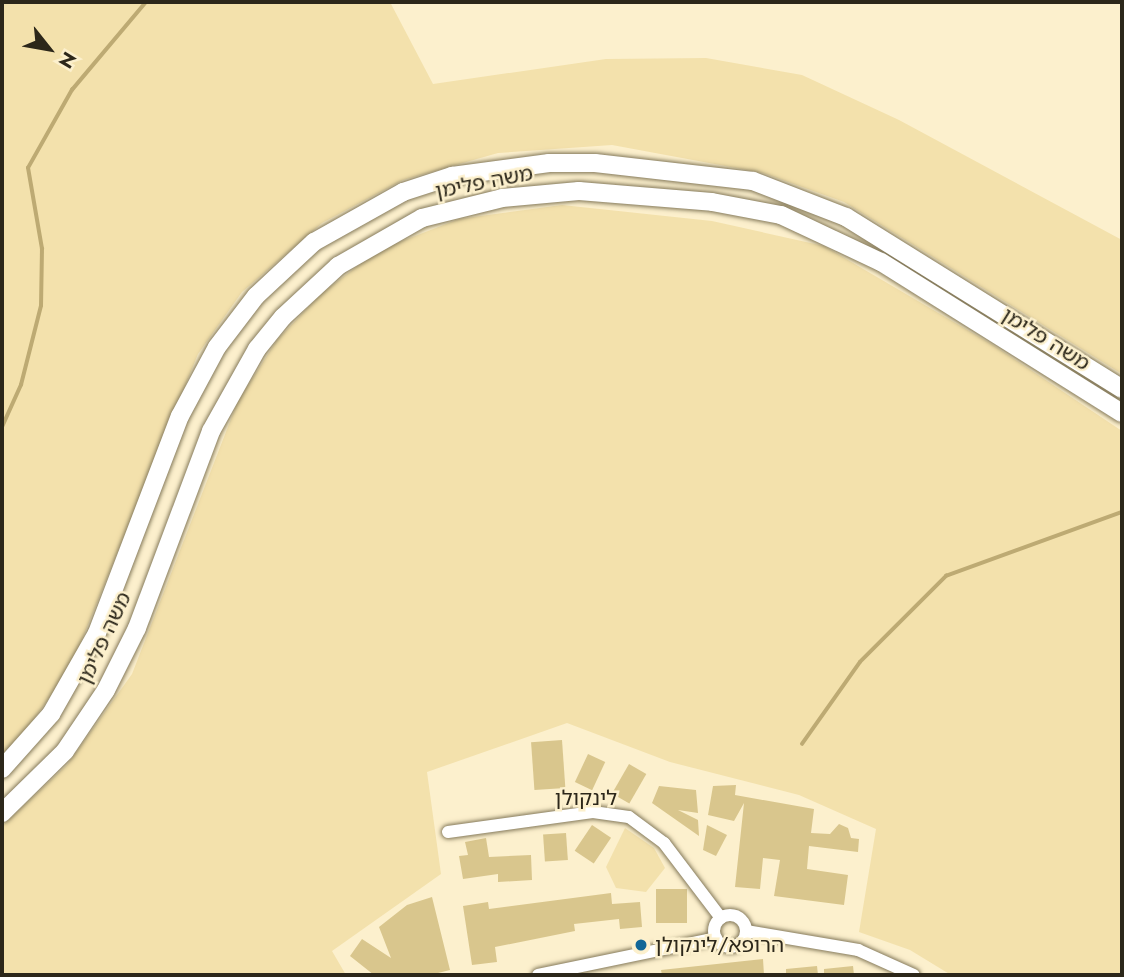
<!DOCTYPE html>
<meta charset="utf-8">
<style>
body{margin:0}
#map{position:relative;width:1124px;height:977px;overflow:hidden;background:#fcf0cd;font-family:Jost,"Noto Sans Hebrew",sans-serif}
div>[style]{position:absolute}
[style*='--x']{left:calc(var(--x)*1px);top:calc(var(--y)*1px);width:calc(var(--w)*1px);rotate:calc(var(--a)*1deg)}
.green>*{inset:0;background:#f3e1ac}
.stream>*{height:3.5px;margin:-1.75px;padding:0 1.75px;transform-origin:1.75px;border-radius:1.75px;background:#bdaa73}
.building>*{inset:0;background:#d9c68d;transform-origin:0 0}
.roads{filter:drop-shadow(0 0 2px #857a5b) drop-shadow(0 0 2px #857a5b)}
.minor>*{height:12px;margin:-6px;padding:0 6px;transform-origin:6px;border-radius:6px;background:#fff}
.minor>.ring{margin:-6px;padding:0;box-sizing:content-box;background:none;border:12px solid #fff;border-radius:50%}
.secondary>*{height:18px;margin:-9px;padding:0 9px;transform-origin:9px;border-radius:9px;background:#fff}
.dots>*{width:19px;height:19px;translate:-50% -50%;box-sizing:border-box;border:4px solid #fcf0cd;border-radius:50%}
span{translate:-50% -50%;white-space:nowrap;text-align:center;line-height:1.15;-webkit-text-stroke:5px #fcf0cd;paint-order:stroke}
.street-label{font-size:21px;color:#2c271a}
.poi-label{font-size:21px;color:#2c271a}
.left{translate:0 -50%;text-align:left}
.frame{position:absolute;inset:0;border:4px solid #2c271a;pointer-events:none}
.north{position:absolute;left:14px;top:14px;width:70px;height:70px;-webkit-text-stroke:5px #fcf0cd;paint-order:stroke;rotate:121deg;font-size:19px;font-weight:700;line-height:28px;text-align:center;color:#2c271a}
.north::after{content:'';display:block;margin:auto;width:24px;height:32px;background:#2c271a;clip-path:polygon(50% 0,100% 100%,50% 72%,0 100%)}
</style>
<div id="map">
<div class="green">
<i style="clip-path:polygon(2px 2px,390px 2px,433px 84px,606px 59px,706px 58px,802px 75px,899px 120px,1122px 240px,1122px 374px,844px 202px,763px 173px,612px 145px,498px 153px,403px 180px,322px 223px,242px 292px,198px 354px,70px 669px,21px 737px,2px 755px)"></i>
<i style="clip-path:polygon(562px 205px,712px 221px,824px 246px,993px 345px,1122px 431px,1122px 975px,951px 975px,910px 950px,859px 932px,876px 829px,799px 795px,670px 762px,567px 723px,427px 772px,441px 874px,332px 951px,346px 975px,2px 975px,2px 826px,67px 765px,132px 674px,238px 401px,277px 340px,322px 293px,379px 250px,459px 219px)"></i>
<i style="clip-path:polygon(625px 828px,654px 848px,665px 868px,646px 892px,616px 888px,606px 867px)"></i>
</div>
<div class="stream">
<i style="--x:2;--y:427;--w:46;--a:-65.7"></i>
<i style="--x:21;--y:385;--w:81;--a:-75.8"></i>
<i style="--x:41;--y:306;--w:57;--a:-89"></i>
<i style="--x:42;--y:249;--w:82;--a:-99.8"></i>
<i style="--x:28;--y:168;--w:90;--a:-60.6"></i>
<i style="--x:72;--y:90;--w:115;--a:-49.9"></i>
<i style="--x:802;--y:744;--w:100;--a:-54.7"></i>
<i style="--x:860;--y:662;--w:122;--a:-45"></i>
<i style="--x:946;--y:576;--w:187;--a:-20"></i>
</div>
<div class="building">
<i style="left:562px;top:740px;width:48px;height:31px;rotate:86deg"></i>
<i style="left:588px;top:754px;width:19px;height:31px;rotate:25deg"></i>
<i style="left:629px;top:764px;width:20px;height:34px;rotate:30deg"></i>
<i style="clip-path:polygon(736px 785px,735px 795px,814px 809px,811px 833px,830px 834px,839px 824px,848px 828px,851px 838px,859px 839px,858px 852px,809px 846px,807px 869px,848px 875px,844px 905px,774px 896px,780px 860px,763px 858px,760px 889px,735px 887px,744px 803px,734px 821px,708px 815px,713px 786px)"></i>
<i style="clip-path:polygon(659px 786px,696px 790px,698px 813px,678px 810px,698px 820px,699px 836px,652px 803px)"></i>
<i style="left:592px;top:825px;width:23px;height:31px;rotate:34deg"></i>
<i style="clip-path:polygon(707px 825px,727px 835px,716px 856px,703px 850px)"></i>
<i style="left:566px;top:833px;width:27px;height:23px;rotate:86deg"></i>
<i style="clip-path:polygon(486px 838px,489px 857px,531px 855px,532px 880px,498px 882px,498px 874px,463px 879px,459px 856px,468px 855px,465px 842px)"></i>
<i style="left:687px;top:889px;width:34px;height:31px;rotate:90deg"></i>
<i style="clip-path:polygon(611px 893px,612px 904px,640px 902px,642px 927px,620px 929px,619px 919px,574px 924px,575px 931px,495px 947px,497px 962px,472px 965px,463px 906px,488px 902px,489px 909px)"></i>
<i style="clip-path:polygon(432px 897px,450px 970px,430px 975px,374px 975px,350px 956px,362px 939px,391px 958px,379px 927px,407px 905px)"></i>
<i style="clip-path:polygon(763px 959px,764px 975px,662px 975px,661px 970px)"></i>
<i style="clip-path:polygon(817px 966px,818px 975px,786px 975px,786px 969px)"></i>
<i style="clip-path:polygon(853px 966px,854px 975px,824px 975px,824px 969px)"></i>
</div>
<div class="roads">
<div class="minor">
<i style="--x:448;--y:832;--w:146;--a:-7.9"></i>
<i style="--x:593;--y:812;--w:36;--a:8"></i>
<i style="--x:629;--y:817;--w:44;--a:36.6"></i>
<i style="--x:664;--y:843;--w:94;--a:52.8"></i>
<i class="ring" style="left:714px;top:915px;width:20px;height:20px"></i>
<i style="--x:746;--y:931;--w:114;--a:9.6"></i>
<i style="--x:858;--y:950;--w:61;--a:24.1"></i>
<i style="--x:538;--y:975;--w:182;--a:-11.7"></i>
</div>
<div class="secondary">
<i style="--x:2;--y:769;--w:74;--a:-48.3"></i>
<i style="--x:51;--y:714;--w:93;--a:-60.4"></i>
<i style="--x:97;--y:633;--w:232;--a:-69.1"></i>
<i style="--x:180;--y:416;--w:78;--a:-61.8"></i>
<i style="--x:217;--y:347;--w:64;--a:-52.6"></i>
<i style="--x:256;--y:296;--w:79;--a:-43"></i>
<i style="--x:314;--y:242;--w:102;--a:-29.3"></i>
<i style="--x:403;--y:192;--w:52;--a:-18.1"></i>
<i style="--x:452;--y:176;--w:98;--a:-7.6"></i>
<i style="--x:549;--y:163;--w:46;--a:0"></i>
<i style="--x:595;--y:163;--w:159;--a:6.5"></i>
<i style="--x:753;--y:181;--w:100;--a:21.2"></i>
<i style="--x:846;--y:217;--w:325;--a:31.9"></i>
<i style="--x:2;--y:813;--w:88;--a:-44.5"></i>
<i style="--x:65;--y:751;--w:73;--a:-56.1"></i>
<i style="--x:106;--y:690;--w:69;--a:-63.4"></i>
<i style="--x:137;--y:628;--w:210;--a:-69.4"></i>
<i style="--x:211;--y:431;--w:94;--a:-60.7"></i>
<i style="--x:257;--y:349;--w:41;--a:-50.9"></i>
<i style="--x:283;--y:317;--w:75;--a:-42.8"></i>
<i style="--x:338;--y:266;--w:97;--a:-29.7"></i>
<i style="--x:422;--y:218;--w:82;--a:-14"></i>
<i style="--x:502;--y:198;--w:77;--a:-5.2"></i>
<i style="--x:579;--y:191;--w:133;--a:4.7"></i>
<i style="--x:712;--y:202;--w:70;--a:10.7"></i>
<i style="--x:781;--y:215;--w:110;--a:25.2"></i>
<i style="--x:881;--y:262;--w:284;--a:32.1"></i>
</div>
</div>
<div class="dots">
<i style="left:641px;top:945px;background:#116697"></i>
</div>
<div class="street-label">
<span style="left:484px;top:182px;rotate:-11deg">משה פלימן</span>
<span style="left:1046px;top:339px;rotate:32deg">משה פלימן</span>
<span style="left:104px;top:638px;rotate:-65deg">משה פלימן</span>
<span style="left:586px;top:798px">לינקולן</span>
</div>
<div class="poi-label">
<span class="left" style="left:655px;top:945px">הרופא/לינקולן</span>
</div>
<div class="frame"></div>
<div class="north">N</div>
</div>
